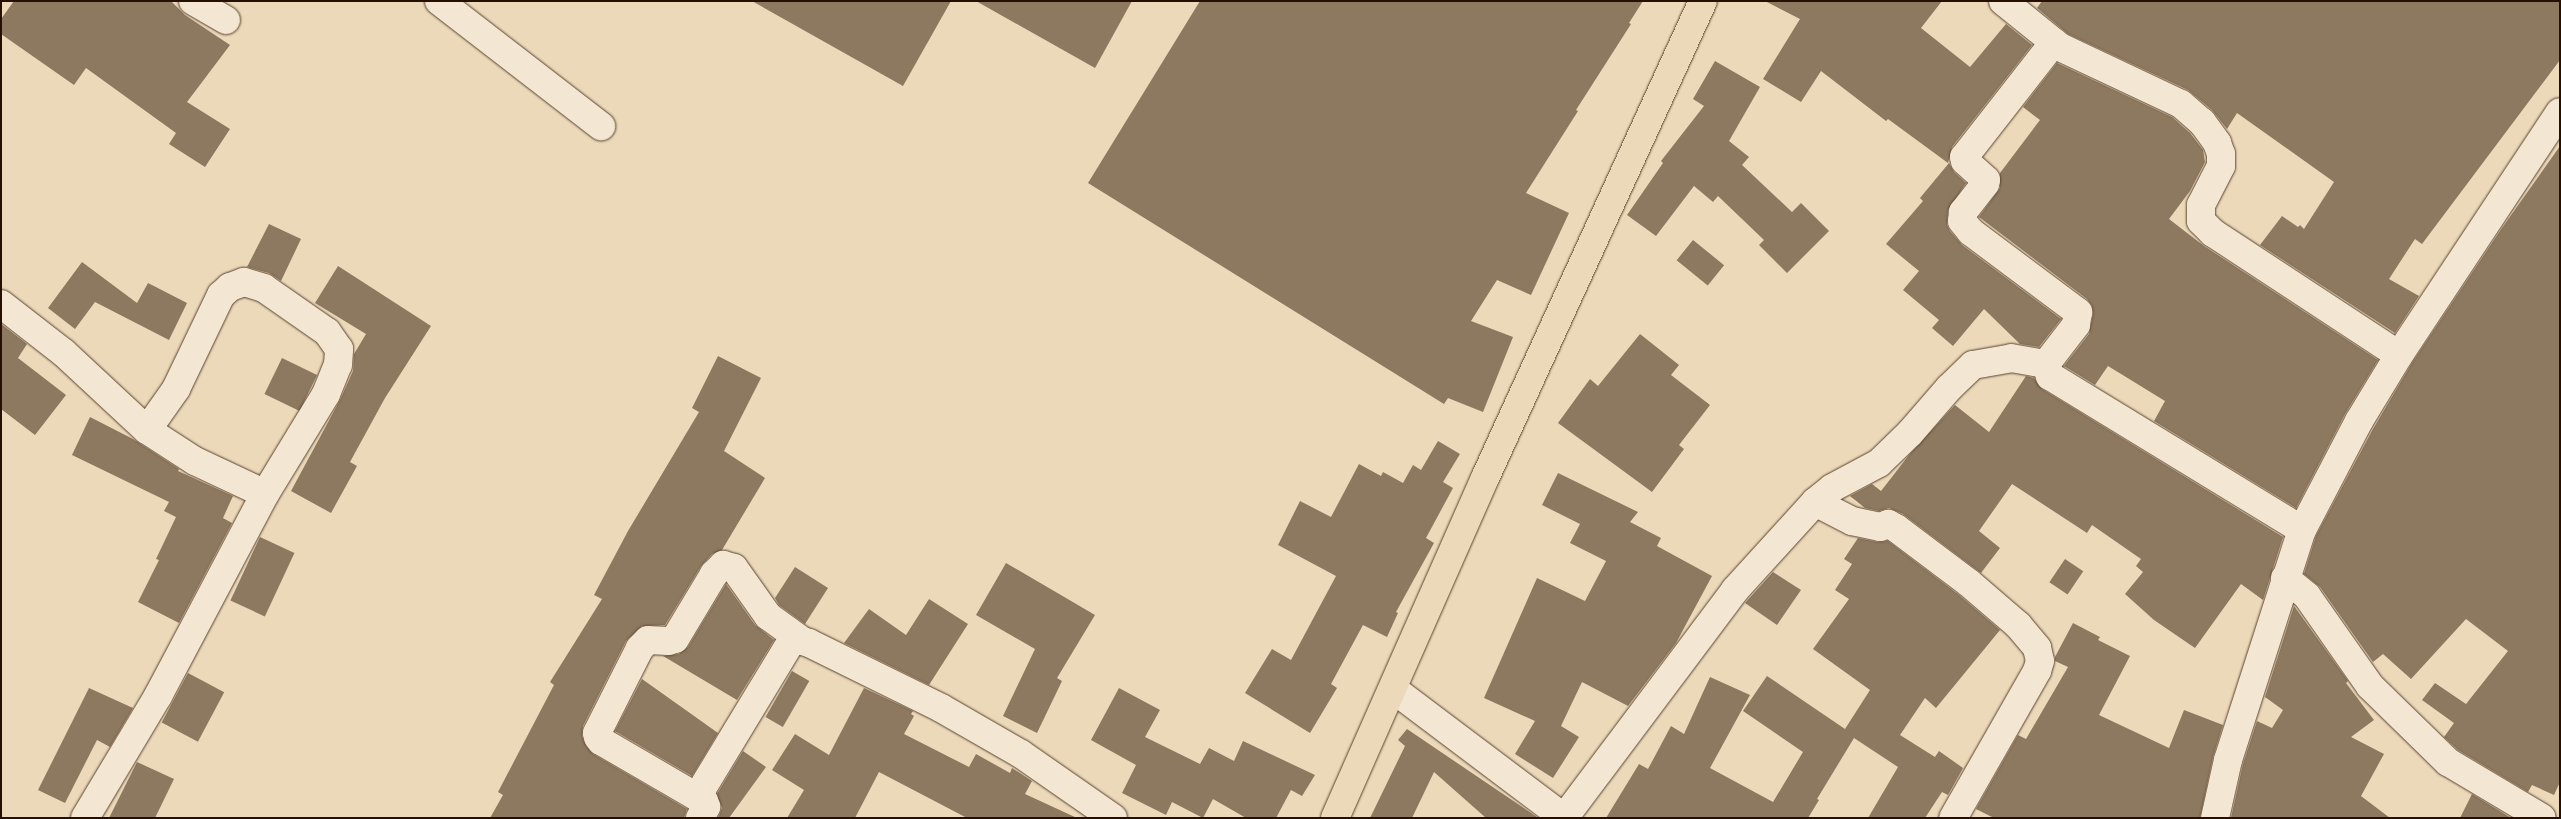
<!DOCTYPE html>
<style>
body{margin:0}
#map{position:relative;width:2561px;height:819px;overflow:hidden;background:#ecd9b9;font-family:"IM FELL DW Pica",serif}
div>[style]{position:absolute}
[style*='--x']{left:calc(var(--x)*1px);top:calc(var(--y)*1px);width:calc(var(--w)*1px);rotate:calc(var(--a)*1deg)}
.building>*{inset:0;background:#8d7860;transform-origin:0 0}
.roads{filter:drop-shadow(0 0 1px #58422e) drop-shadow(0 0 1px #58422e)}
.minor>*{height:28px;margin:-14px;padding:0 14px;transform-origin:14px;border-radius:14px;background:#f3e6d2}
.major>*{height:28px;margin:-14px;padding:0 14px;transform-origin:14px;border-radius:14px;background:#ecd9b9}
span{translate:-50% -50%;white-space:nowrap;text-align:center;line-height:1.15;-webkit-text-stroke:4px #f3e6d2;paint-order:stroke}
.frame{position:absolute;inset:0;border:2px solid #270f00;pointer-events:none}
</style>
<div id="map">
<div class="building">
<i style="clip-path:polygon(14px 1px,171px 1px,185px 15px,230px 45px,187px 102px,230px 129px,205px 167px,169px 144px,176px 133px,86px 68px,74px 85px,1px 34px,1px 19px)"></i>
<i style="clip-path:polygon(752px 1px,951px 1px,903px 86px)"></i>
<i style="clip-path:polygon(976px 1px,1132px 1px,1095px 68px)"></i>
<i style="clip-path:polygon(1200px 1px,1643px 1px,1629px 23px,1631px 24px,1576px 110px,1578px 111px,1526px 193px,1569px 213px,1531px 295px,1497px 280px,1471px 321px,1513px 337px,1483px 412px,1448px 398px,1444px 404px,1088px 183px)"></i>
<i style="clip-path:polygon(1765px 1px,1942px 1px,1921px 28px,1970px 67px,2006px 24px,2032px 45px,1952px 147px,1948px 163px,1888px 119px,1886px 121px,1821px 71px,1801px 102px,1763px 79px,1800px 19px)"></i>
<i style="clip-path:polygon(2042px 1px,2560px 1px,2560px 60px,2422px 244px,2415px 239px,2389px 279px,2419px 296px,2395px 333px,2260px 245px,2282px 216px,2298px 227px,2300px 225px,2304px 229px,2334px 182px,2237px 113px,2227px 129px,2212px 110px,2188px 90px,2068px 34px,2037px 8px)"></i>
<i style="clip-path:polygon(1715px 61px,1760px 87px,1729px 141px,1749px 157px,1742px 165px,1792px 212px,1801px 203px,1829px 231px,1787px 273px,1759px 245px,1764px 240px,1718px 196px,1713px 202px,1694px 186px,1656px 236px,1627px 215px,1663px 163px,1661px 161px,1704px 106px,1693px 99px)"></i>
<i style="clip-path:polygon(2057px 63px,2172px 117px,2190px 133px,2203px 150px,2205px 162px,2190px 191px,2169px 219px,2204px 246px,2378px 360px,2345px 414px,2296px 508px,2154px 421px,2165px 401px,2108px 366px,2095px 385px,2064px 366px,2089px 334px,2093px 314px,2092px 306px,2087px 299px,1979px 217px,2000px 188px,2000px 173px,2040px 120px,2023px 107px)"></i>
<i style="clip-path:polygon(2560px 146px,2560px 782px,2554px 795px,2532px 785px,2528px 792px,2458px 750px,2444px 737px,2454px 723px,2422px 700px,2435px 683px,2466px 704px,2508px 651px,2466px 619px,2411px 679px,2383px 654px,2373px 662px,2320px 587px,2304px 574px,2316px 536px,2373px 429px,2412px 363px,2502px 228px)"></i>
<i style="clip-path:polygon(1949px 163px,1954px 172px,1966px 183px,1948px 210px,1947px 225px,1950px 231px,1962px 245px,2061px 319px,2039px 347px,2020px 344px,1984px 309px,1953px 346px,1932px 328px,1939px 320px,1903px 290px,1919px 271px,1886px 244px,1923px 201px,1920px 198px)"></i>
<i style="clip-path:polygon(269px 224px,301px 239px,281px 281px,269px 273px,247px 267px)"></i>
<i style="left:1693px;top:240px;width:40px;height:26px;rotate:39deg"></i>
<i style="clip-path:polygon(82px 262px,137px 303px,148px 283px,187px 303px,169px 340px,95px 302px,75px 329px,48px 308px)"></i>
<i style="clip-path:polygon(338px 266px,431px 326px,385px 398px,350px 462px,357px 466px,331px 513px,291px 491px,340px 400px,353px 371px,354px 354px,366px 334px,315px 303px)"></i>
<i style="clip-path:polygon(1px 324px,27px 344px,18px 358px,66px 395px,35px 435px,1px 409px)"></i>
<i style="clip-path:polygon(1640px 334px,1679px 365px,1671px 375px,1710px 405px,1679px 445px,1684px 449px,1652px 492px,1558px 423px,1590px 379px,1598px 386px)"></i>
<i style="clip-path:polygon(718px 356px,761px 378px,724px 451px,765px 478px,722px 550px,712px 554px,701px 566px,665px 625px,642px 626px,626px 641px,583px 726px,582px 736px,586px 746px,593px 754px,687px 809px,684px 818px,490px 818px,503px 795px,498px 792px,554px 685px,550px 682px,602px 599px,594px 595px,628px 531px,699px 412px,692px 408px)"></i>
<i style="left:282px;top:358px;width:39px;height:40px;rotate:26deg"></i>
<i style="clip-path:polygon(2026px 376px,2034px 378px,2042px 389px,2283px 537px,2263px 600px,2241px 584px,2195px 648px,2154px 620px,2125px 594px,2143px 572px,2136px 566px,2141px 559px,2092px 525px,2087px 533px,2012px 484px,1979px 531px,2000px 548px,1981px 573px,1903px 514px,1889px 508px,1879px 511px,1865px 508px,1850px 496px,1872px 484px,1881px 491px,1909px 455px,1955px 405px,1989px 432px)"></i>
<i style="clip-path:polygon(90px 417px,133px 439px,179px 469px,178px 471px,233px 496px,223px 518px,232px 523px,179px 623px,138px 602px,159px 560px,156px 559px,176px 517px,164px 511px,169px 502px,72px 455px)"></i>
<i style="clip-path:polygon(1438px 441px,1460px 454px,1443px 482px,1453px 488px,1426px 538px,1434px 543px,1396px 612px,1398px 613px,1387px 637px,1363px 625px,1331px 684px,1337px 688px,1310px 733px,1245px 693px,1272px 649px,1291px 660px,1336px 576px,1278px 545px,1300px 501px,1331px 517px,1359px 464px,1381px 476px,1383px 472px,1403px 483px,1413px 465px,1421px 470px)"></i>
<i style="clip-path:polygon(1558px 473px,1638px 512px,1630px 522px,1661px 538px,1657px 546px,1712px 576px,1676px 643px,1628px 706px,1582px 682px,1561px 726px,1579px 737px,1553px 778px,1515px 754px,1535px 721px,1484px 698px,1537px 578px,1585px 601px,1606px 561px,1570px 543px,1580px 524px,1542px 505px)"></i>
<i style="left:260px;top:537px;width:38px;height:70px;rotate:25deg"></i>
<i style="clip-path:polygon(1858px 538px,1877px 542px,1888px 541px,1959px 595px,2000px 630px,1936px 708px,1925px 698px,1900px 735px,1935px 757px,1939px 751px,1963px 768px,1948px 795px,1942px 792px,1925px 818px,1868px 818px,1898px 767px,1854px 738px,1817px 799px,1819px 800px,1808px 818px,1606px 818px,1639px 764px,1648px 769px,1671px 726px,1684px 734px,1710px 677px,1750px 695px,1710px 768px,1773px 802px,1803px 752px,1743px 711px,1767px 676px,1845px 729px,1870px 690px,1813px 649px,1849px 599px,1835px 590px,1852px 564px,1844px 559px)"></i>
<i style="left:2065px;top:559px;width:22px;height:28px;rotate:34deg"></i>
<i style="clip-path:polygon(1006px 563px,1095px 615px,1057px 678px,1062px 681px,1037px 733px,1003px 716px,1035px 649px,976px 615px)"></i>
<i style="clip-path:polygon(795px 567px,828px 588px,805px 624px,779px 605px,775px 598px)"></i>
<i style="clip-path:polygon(1773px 572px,1801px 590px,1777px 625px,1745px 603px)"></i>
<i style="clip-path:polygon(726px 584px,755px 625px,774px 640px,737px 700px,663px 656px,679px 654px,688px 647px)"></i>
<i style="clip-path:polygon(929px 599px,968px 624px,929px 685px,844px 643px,869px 609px,906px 635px)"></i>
<i style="clip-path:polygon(2294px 606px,2348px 681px,2346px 683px,2374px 720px,2351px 737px,2384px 754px,2361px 796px,2390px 818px,2231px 818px,2243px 764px,2257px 721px,2272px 728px,2283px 710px,2265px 697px)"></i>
<i style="clip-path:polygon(2073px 623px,2100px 637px,2098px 640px,2130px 656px,2099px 715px,2169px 748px,2184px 710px,2223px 725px,2213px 757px,2200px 818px,1994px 818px,1976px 809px,2018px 735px,2026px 739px,2068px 667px,2055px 661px,2055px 657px)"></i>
<i style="left:792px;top:671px;width:20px;height:53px;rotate:30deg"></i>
<i style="left:188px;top:673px;width:41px;height:56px;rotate:28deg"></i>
<i style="clip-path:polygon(642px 679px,718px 733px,692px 776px,615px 731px)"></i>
<i style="clip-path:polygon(89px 688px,133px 708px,110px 747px,97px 740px,65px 803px,38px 790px)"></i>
<i style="clip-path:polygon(864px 688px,913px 711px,911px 714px,914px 716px,904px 734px,969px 767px,976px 754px,1010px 773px,1012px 768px,1032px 781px,1025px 794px,1077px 818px,967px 818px,879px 772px,855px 818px,787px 818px,804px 790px,772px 770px,795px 734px,829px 755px)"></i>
<i style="clip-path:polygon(1119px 688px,1160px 710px,1145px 737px,1200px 764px,1209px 748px,1234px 761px,1243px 741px,1315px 775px,1302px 796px,1291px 790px,1276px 818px,1246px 818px,1213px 799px,1203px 818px,1172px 802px,1166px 815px,1122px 793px,1136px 765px,1091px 740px)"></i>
<i style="clip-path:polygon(1407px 729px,1531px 813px,1538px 818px,1486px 818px,1434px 772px,1412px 818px,1370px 818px,1405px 746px,1398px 740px)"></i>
<i style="clip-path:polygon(743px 751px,766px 767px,729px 818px,718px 818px,722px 808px,717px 794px)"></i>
<i style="clip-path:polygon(137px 762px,174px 779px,155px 818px,109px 818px)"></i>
<i style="clip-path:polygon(2472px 794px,2511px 818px,2460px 818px)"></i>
</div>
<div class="roads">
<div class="minor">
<i style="--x:193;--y:1;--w:38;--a:30"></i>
<i style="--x:439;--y:1;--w:205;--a:37.7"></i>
<i style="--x:2003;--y:1;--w:73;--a:38.9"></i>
<i style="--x:2060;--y:47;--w:134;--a:25.2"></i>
<i style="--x:2181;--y:104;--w:28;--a:41"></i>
<i style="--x:2202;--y:122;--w:26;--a:54"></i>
<i style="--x:2217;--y:143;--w:12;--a:70"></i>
<i style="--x:2221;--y:154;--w:12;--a:90"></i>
<i style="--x:2221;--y:166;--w:44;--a:117.1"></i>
<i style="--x:2201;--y:205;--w:16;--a:90"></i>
<i style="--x:2201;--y:221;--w:17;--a:45"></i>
<i style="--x:2213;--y:233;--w:222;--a:33.3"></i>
<i style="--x:2054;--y:42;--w:146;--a:128"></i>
<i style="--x:1964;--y:157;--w:4;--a:76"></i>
<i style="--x:1965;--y:161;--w:28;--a:42"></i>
<i style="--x:1986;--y:180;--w:4;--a:104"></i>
<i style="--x:1985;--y:184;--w:36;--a:128"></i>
<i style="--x:1963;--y:212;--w:9;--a:96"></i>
<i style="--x:1962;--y:221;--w:14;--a:51"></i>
<i style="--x:1971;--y:232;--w:134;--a:36.8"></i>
<i style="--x:2078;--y:312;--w:13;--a:99"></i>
<i style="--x:2076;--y:325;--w:49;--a:127.6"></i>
<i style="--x:2046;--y:364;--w:13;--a:72"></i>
<i style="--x:2050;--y:376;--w:295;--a:31.4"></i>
<i style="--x:1;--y:304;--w:80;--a:37.9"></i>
<i style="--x:64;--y:353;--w:113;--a:42.9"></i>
<i style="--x:1815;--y:502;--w:42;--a:27.2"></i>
<i style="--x:1852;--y:521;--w:29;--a:12"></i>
<i style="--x:1880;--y:527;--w:9;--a:-21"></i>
<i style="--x:1888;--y:524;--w:9;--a:27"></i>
<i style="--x:1896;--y:528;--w:91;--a:37"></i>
<i style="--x:1969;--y:583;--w:65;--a:40.6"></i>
<i style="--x:2018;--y:625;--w:30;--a:50"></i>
<i style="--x:2037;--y:648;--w:13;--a:77"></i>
<i style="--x:2040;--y:661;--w:10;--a:107"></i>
<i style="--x:2037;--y:671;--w:169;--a:119.7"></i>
<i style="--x:2285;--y:578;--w:28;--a:39"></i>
<i style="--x:2307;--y:596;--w:110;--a:55"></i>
<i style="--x:2370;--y:686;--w:109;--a:44.3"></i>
<i style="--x:2448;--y:762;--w:109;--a:30.8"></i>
<i style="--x:1393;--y:689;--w:214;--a:37"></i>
<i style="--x:697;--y:797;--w:181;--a:-58.8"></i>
<i style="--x:791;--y:642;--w:7;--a:-16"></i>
<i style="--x:798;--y:640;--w:11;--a:15"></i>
<i style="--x:809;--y:643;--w:147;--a:26.2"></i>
<i style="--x:941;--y:708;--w:92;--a:29.9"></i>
<i style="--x:1021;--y:754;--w:112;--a:34.8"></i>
<i style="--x:85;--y:818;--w:142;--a:-59.1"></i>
<i style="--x:158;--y:696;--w:229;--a:-62.1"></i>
<i style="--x:265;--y:494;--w:117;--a:-58.6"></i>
<i style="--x:326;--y:394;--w:31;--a:-68"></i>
<i style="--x:338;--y:365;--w:16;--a:-86"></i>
<i style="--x:339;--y:349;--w:21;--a:-125"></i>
<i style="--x:327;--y:332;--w:77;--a:-145.1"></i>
<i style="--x:264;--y:288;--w:21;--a:-163"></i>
<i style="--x:244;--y:282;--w:15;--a:160"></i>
<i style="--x:230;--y:287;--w:12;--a:138"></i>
<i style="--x:221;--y:295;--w:104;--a:115.6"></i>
<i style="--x:176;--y:389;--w:50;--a:125.3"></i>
<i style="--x:147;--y:430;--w:57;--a:32.9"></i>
<i style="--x:195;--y:461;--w:77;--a:25.2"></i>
<i style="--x:700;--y:818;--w:13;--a:-61"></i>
<i style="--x:706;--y:807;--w:6;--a:-108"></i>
<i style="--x:704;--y:801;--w:119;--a:-149.8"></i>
<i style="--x:601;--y:741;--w:5;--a:-127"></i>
<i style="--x:598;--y:737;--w:4;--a:-104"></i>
<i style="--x:597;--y:733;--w:95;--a:-63.2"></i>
<i style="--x:640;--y:648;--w:11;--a:-45"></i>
<i style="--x:648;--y:640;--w:20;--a:3"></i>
<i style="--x:668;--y:641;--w:7;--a:-16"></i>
<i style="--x:675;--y:639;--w:76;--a:-59"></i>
<i style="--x:714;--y:574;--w:13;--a:-45"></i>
<i style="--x:723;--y:565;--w:11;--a:15"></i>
<i style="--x:734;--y:568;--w:59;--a:54.7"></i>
<i style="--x:768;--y:616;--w:41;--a:36"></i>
<i style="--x:1564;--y:818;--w:285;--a:-53.1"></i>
<i style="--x:1735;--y:590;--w:119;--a:-47.7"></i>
<i style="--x:1815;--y:502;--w:22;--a:-39"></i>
<i style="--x:1832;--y:488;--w:53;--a:-28"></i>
<i style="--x:1879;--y:463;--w:43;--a:-44.1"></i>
<i style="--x:1910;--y:433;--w:60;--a:-49.1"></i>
<i style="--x:1949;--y:388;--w:33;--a:-44"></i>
<i style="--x:1973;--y:365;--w:39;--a:-10"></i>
<i style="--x:2011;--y:358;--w:36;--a:10"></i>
<i style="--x:2215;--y:818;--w:59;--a:-77.4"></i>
<i style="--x:2228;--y:760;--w:242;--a:-72.2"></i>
<i style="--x:2302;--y:530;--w:123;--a:-62.4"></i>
<i style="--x:2359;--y:421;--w:77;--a:-58.8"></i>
<i style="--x:2399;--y:355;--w:291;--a:-56.5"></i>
</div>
<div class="major">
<i style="--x:1335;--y:818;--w:372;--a:-66.2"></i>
<i style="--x:1485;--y:478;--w:524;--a:-65.44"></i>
</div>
</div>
<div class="frame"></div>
</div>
